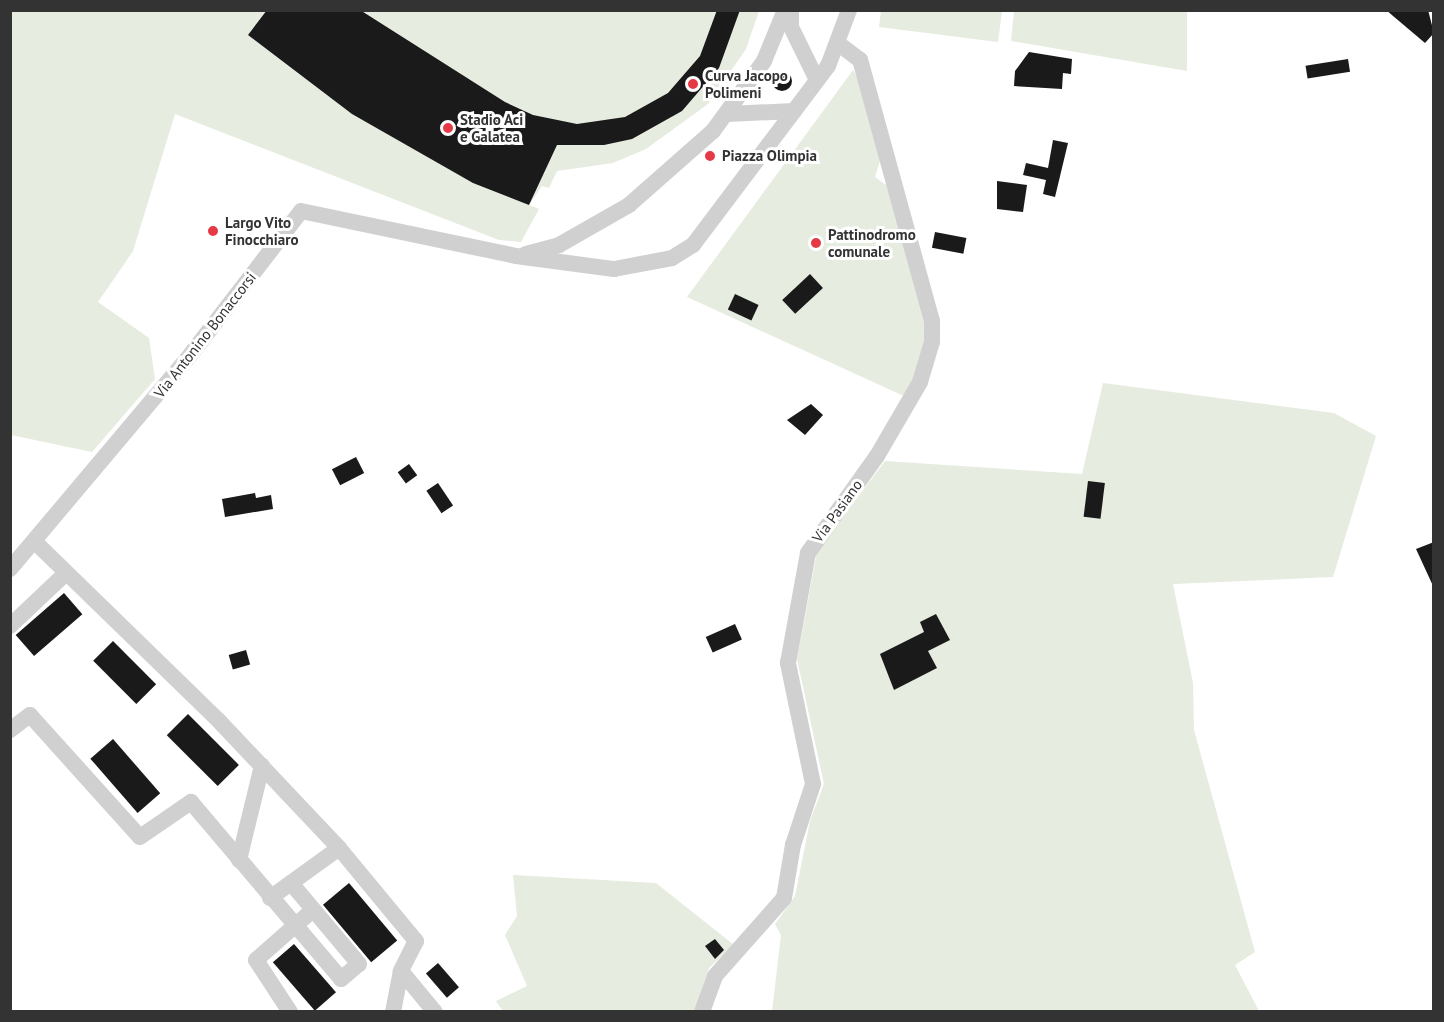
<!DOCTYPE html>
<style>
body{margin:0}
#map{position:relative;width:1444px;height:1022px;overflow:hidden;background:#fff;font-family:"PT Sans",sans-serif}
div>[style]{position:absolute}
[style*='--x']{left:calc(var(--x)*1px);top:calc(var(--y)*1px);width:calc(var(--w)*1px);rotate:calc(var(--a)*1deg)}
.green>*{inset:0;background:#e6ecdf}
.building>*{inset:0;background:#1a1a1a;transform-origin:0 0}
.round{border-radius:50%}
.minor>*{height:16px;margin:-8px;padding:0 8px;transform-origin:8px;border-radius:8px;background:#d0d0d0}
.dots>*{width:16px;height:16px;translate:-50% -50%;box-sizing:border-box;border:3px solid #fff;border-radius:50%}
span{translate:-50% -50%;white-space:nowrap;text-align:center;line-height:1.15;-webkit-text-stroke:6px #fff;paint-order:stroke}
.poi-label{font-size:15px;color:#333;font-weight:700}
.left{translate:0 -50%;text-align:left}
.street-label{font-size:15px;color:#333}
.frame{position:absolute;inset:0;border:12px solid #333;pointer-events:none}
</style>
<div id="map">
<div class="green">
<i style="clip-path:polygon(10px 11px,759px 11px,746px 49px,708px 104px,646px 149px,613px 163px,557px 171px,549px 188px,542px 186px,529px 205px,539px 209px,521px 242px,499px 240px,175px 114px,133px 251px,98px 302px,149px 338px,155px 379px,92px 452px,11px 435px)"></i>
<i style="clip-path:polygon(881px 11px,1002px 11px,998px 42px,879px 27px)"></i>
<i style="clip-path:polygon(1014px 11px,1187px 11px,1187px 71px,1011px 41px)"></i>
<i style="clip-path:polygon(853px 70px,863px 87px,881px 158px,875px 177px,893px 190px,928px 327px,928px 344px,906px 397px,687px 297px)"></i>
<i style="clip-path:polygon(1103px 383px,1334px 413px,1376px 436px,1333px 577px,1173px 584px,1193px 683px,1194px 730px,1255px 952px,1235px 965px,1259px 1011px,772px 1012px,781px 935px,775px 924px,795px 896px,810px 821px,824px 784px,797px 659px,817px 552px,885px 461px,1082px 474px)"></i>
<i style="clip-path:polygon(513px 875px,656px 883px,734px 945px,709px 968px,696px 1011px,503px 1011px,496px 1001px,527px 986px,505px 935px,517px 916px)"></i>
</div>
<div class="building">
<i style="clip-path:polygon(267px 10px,360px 10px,505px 102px,533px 115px,577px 124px,625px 117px,668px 93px,700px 56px,717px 10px,740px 10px,719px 68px,682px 111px,632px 139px,604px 145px,557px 145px,529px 205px,473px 183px,352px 114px,248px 35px)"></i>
<i style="clip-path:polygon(1386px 10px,1428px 10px,1434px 33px,1425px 43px)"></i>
<i style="clip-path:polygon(1029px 52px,1072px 59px,1071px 74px,1063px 73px,1062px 89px,1014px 86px,1015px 71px)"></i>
<i style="left:1348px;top:59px;width:13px;height:43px;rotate:81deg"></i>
<i class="round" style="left:772px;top:71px;width:20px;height:20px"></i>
<i style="clip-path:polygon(1053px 140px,1068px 143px,1055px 197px,1043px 194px,1046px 180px,1023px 175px,1026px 163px,1048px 168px)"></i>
<i style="clip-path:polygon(997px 181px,1027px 185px,1023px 212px,997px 209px)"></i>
<i style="left:935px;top:232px;width:32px;height:16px;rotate:11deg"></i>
<i style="left:810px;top:274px;width:19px;height:38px;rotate:47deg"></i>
<i style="left:735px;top:294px;width:26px;height:17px;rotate:25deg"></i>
<i style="clip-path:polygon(811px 404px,823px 415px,805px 435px,787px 420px)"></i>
<i style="left:356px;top:457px;width:18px;height:27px;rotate:63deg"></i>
<i style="left:409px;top:464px;width:14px;height:14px;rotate:54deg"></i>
<i style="left:1088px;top:481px;width:17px;height:36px;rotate:7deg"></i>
<i style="left:438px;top:483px;width:27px;height:14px;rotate:56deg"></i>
<i style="clip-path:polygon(255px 493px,256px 498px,271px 495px,273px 509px,225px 517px,222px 499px)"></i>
<i style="clip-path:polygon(1434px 542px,1434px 588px,1416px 549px)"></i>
<i style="left:64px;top:593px;width:28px;height:64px;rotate:49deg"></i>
<i style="clip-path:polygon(936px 614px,950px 640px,928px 651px,937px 668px,894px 690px,880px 654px,924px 632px,920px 622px)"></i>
<i style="left:735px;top:624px;width:17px;height:32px;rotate:66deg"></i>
<i style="left:113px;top:641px;width:61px;height:28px;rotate:45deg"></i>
<i style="left:246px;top:650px;width:15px;height:18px;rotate:74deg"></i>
<i style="left:188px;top:714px;width:72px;height:30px;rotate:45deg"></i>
<i style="left:113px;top:739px;width:72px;height:30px;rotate:49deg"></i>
<i style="left:349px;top:883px;width:75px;height:34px;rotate:50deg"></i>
<i style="clip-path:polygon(715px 939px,724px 950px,715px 959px,705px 946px)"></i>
<i style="left:294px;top:944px;width:64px;height:28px;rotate:49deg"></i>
<i style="left:438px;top:963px;width:32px;height:16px;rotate:49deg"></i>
</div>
<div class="minor">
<i style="--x:791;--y:10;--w:17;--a:90"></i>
<i style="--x:791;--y:27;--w:59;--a:63.9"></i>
<i style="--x:727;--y:114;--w:67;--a:-2.6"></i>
<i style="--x:526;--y:254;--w:34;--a:-15"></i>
<i style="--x:559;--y:245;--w:81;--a:-29.7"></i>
<i style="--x:629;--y:205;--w:112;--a:-41.4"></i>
<i style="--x:713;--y:131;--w:87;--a:-53.9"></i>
<i style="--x:764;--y:61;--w:55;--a:-67.6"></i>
<i style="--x:34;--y:541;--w:258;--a:44.2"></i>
<i style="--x:219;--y:721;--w:175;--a:46.6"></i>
<i style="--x:339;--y:848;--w:121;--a:50.4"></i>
<i style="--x:416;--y:941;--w:34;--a:117"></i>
<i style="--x:401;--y:971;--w:53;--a:50.3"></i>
<i style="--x:10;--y:569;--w:281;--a:-49.9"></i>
<i style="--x:191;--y:354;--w:180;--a:-52.4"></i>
<i style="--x:301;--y:211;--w:220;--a:11.8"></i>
<i style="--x:516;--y:256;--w:99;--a:7.6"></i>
<i style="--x:614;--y:269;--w:59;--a:-10.7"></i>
<i style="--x:672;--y:258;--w:25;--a:-32"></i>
<i style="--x:693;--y:245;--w:224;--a:-53"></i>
<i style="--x:828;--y:66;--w:60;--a:-69.4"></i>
<i style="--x:10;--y:626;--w:77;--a:-43.4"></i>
<i style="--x:10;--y:730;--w:25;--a:-37"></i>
<i style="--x:30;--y:715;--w:164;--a:48"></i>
<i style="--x:140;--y:837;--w:62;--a:-34.5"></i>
<i style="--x:191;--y:802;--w:232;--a:49.7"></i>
<i style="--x:341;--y:979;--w:23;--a:-40"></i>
<i style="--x:359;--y:964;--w:106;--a:-130"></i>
<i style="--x:239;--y:860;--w:97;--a:-76.3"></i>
<i style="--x:270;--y:898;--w:85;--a:-35.9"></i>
<i style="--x:290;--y:1012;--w:62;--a:-123.2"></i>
<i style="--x:256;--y:960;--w:76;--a:-41.3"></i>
<i style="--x:393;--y:1012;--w:42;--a:-79"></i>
<i style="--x:702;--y:1012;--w:38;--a:-70"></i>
<i style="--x:715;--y:976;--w:104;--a:-48.5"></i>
<i style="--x:784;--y:898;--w:54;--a:-80.4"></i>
<i style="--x:793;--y:845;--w:64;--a:-71.8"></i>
<i style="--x:813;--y:784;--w:124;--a:-101.7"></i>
<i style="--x:788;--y:663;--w:112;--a:-79.7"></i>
<i style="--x:808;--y:553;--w:119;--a:-54.6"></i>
<i style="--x:877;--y:456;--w:86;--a:-59.8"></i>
<i style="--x:920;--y:382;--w:42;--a:-73.3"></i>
<i style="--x:932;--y:342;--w:21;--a:-90"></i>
<i style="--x:932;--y:321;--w:271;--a:-105.4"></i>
<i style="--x:860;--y:60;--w:25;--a:-143"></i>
</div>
<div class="dots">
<i style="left:693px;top:84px;background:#e63946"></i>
<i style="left:448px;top:128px;background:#e63946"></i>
<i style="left:710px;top:156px;background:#e63946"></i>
<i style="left:213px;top:231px;background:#e63946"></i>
<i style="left:816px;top:243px;background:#e63946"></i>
</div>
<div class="poi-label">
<span class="left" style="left:705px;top:84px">Curva Jacopo<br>Polimeni</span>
<span class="left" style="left:460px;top:128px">Stadio Aci<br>e Galatea</span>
<span class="left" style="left:722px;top:156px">Piazza Olimpia</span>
<span class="left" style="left:225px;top:231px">Largo Vito<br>Finocchiaro</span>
<span class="left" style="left:828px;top:243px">Pattinodromo<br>comunale</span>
</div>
<div class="street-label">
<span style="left:205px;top:335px;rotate:-52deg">Via Antonino Bonaccorsi</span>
<span style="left:837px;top:511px;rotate:-54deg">Via Pasiano</span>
</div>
<div class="frame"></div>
</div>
